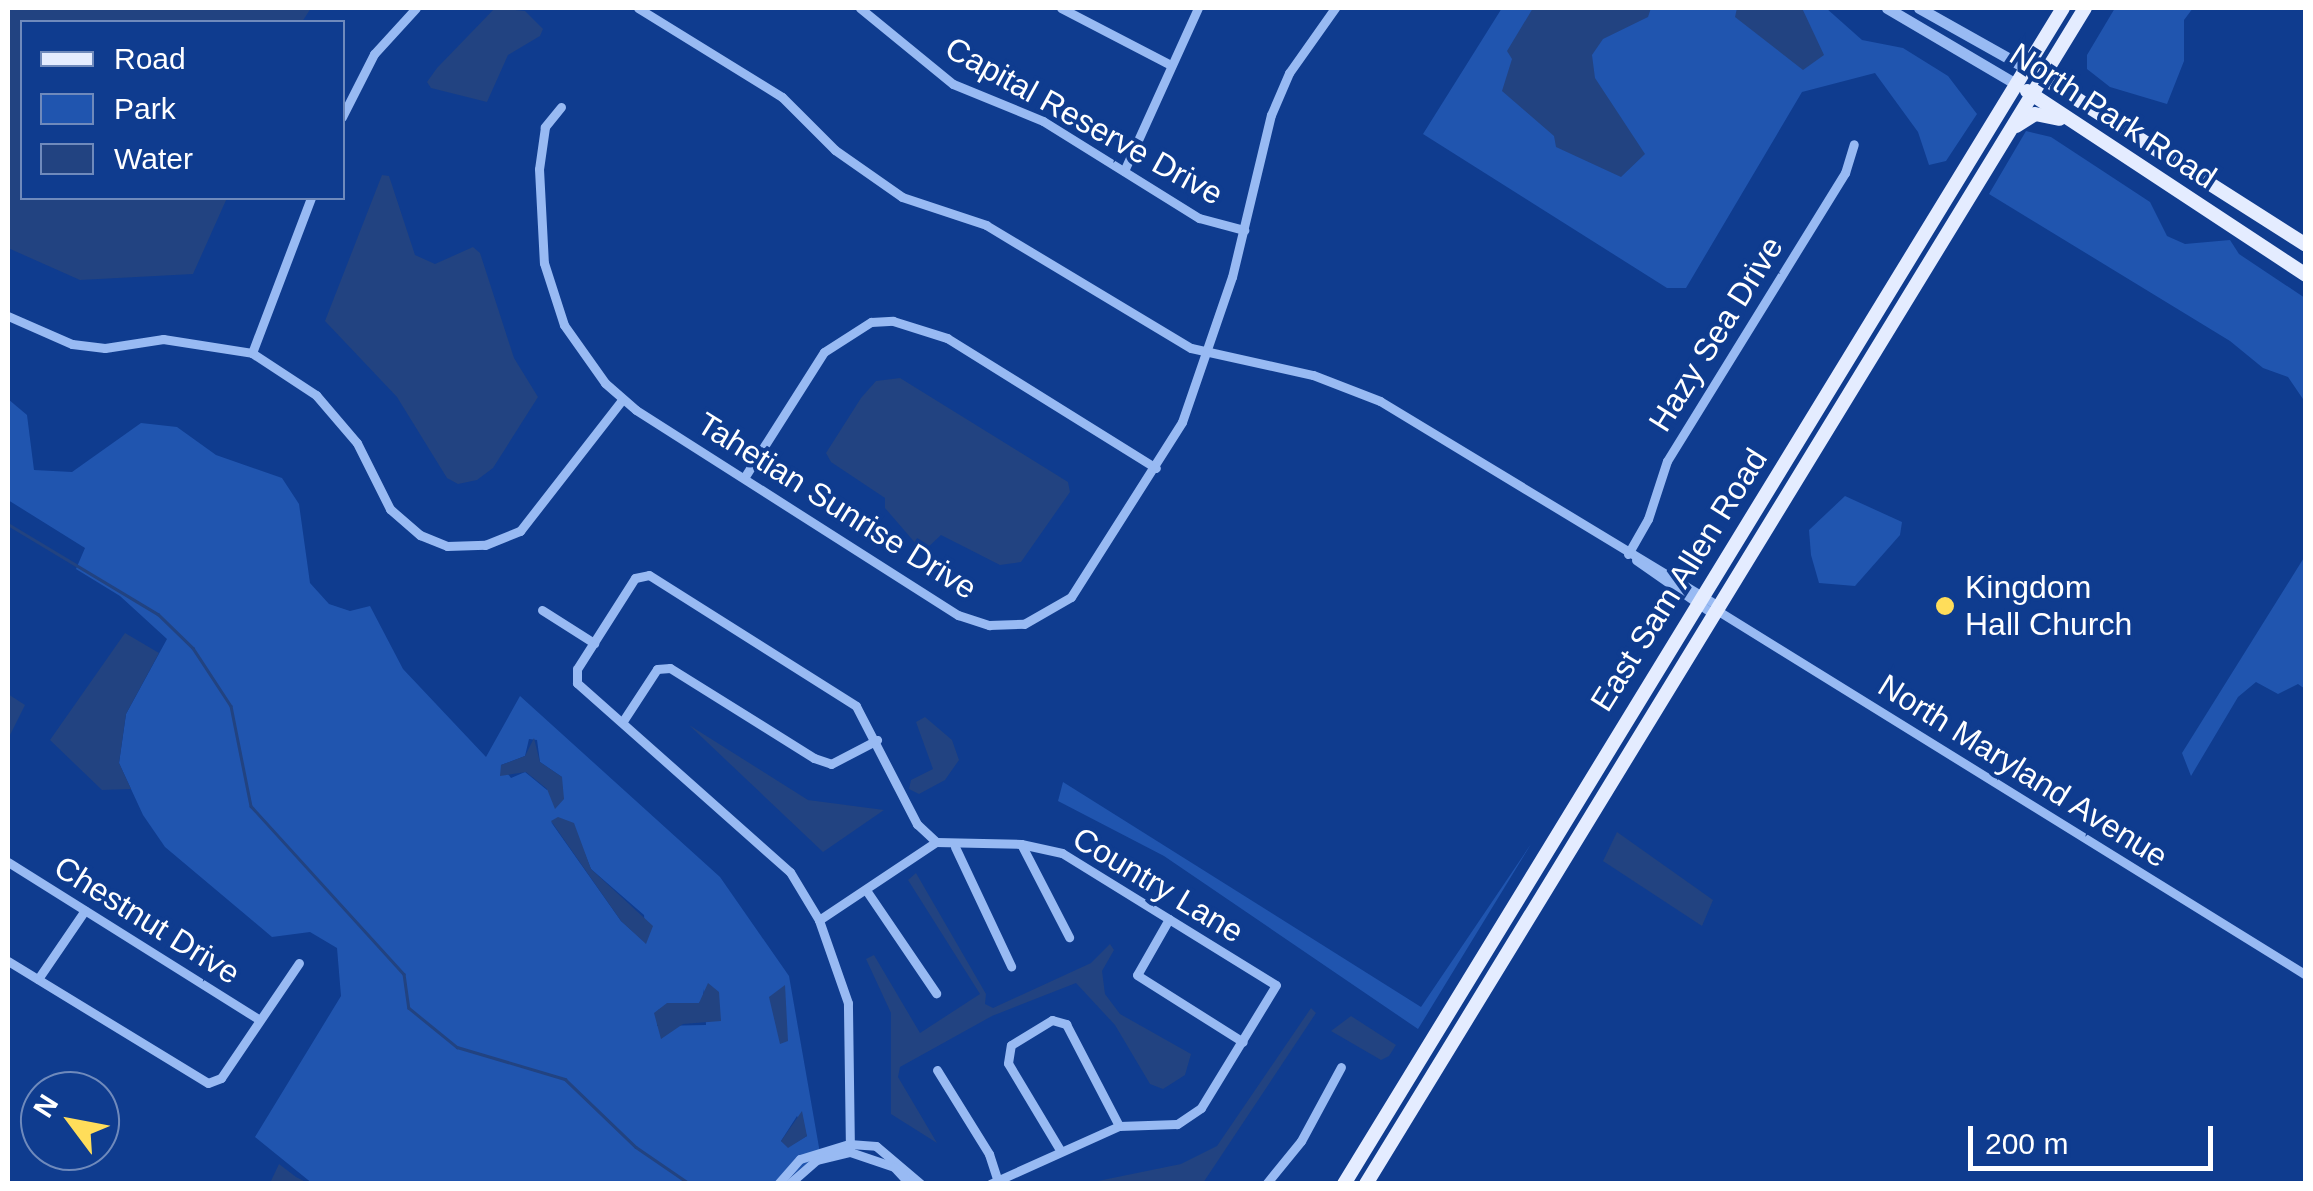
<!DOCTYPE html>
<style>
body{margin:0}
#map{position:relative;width:2313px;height:1191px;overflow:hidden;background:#0f3c8f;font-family:Helvetica,sans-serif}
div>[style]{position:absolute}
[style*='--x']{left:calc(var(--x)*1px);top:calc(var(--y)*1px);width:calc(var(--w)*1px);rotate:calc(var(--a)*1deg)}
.green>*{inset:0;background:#2055af}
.water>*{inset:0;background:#224381}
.stream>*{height:2.5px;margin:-1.25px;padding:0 1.25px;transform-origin:1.25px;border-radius:1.25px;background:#224381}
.minor>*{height:9px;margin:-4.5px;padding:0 4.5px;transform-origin:4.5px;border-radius:4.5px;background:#98baf3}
.tertiary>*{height:11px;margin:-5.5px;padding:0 5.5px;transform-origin:5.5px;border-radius:5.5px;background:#98baf3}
.primary>*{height:14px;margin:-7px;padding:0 7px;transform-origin:7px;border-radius:7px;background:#e4ecff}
.dots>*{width:28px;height:28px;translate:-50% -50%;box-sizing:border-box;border:5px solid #0f3c8f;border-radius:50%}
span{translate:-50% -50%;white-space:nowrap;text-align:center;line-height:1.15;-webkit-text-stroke:8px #0f3c8f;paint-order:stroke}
.street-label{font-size:32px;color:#fff}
.poi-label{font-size:32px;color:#fff}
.left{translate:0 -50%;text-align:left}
.frame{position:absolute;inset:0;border:10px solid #fff;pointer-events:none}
.legend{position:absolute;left:20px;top:20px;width:325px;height:180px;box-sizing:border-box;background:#0f3c8f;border:2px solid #6f8abc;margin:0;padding:12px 18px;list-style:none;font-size:30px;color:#fff}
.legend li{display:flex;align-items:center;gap:20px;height:50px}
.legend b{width:50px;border:2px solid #6f8abc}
.north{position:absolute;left:20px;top:1071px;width:100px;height:100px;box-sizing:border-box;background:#0f3c8f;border:2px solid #6f8abc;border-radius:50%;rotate:302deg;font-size:28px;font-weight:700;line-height:40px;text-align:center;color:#fff}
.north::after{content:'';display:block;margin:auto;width:35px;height:45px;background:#ffdd5a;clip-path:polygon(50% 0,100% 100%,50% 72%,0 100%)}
.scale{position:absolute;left:1968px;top:1126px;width:245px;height:45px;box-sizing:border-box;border:5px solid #fff;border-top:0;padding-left:12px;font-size:30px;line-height:35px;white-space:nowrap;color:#fff;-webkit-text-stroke:8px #0f3c8f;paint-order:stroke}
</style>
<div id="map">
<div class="green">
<i style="clip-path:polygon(1502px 8px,1826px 8px,1862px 40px,1903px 48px,1948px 76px,1977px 114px,1946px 161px,1929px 165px,1918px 132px,1875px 73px,1802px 92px,1686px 288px,1667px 288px,1423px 134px)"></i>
<i style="clip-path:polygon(2115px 8px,2193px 8px,2184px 20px,2184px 61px,2167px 104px,2110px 87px,2087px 69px,2087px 55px)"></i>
<i style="clip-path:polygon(2026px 131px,2051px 137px,2150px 202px,2167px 236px,2185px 244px,2230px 240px,2239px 254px,2305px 298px,2305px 402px,2288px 377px,2263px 368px,2230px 341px,1989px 194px)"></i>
<i style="clip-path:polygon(evenodd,8px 399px,27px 415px,34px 470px,72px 472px,141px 423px,177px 427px,216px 455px,282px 478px,299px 504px,310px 583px,329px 604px,350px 611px,370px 606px,403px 669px,486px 757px,520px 696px,720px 877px,789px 976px,820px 1153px,783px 1183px,313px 1184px,255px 1137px,341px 996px,337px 948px,310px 932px,272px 937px,165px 847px,143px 815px,119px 763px,126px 714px,167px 639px,120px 596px,76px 569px,85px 548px,8px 500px,8px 399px,529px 739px,537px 740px,540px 762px,562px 777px,547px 790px,525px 772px,511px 778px,501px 765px,525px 756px,529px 739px,8px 399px,551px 822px,582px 847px,591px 869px,644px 915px,646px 943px,621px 921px,551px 822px,8px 399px,704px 989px,706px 1025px,657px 1026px,658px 1010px,671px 1003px,692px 1007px,702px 1001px,704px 989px,8px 399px,797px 1116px,807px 1136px,788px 1147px,781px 1141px,797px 1116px)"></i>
<i style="clip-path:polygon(1845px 496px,1902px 522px,1900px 535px,1855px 586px,1819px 583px,1811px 555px,1809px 530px)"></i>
<i style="clip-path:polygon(2305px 556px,2305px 689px,2298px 684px,2278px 694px,2256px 682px,2238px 697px,2191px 776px,2182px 753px)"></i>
<i style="clip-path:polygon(1063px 782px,1421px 1007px,1531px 844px,1418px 1029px,1164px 856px,1058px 801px)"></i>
</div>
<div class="water">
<i style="clip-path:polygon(8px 8px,311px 8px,302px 22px,22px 22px,22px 198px,227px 198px,193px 274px,80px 280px,8px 248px)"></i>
<i style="clip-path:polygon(495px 8px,525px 11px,543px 29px,540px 36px,508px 55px,487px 102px,431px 88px,427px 82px,437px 68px)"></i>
<i style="clip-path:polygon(1533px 8px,1651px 8px,1648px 17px,1603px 39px,1592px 55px,1595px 78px,1645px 154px,1621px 177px,1556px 147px,1554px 136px,1502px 91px,1512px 59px,1507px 51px)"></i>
<i style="clip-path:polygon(1737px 8px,1802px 8px,1824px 55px,1803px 70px,1735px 17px)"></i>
<i style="clip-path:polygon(382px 175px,389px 176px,415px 255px,435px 264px,473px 247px,480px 253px,514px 358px,538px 397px,493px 468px,477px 480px,458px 484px,447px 478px,397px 397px,325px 321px)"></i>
<i style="clip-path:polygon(900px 378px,1068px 482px,1070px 492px,1021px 562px,1000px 565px,941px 535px,923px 552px,885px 508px,885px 498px,831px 462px,826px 453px,861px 398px,876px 381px)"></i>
<i style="clip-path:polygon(125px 633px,159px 653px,126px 714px,119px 763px,131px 789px,102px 790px,50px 740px)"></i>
<i style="clip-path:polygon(8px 694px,25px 705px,8px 739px)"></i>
<i style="clip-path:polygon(925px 717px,952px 740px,959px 760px,945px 780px,919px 794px,909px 789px,911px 780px,933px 769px,916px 722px)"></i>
<i style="clip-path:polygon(689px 725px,808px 800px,884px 810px,823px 852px)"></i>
<i style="clip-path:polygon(534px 738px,540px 762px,562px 777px,564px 799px,555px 809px,547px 789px,526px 772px,500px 776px,501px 765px,525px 756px)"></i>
<i style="clip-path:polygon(558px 817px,574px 823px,591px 869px,653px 926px,646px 944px,621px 921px,551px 821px)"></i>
<i style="clip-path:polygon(1617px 832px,1713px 900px,1702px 926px,1603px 861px)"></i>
<i style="clip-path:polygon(916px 873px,986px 994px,985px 1004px,993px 1008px,1091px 963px,1110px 944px,1114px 950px,1102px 971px,1105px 994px,1120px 1014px,1191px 1054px,1185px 1075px,1163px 1089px,1150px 1084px,1115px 1025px,1076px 983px,992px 1016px,900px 1067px,898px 1077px,937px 1143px,891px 1114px,891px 1013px,866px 959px,874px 955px,920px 1033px,980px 994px,908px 880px)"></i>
<i style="clip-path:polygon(708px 983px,719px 992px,721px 1021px,683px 1024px,661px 1039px,654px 1013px,667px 1003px,699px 1003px)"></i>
<i style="clip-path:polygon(785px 985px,788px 1041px,780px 1044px,769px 997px)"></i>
<i style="clip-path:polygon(1311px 1008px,1316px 1013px,1203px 1183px,1088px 1183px,1181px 1164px,1217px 1146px)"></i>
<i style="clip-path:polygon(1351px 1016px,1396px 1045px,1389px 1056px,1381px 1060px,1331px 1031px)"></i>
<i style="clip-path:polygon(802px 1111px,807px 1136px,788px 1148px,781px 1141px)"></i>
<i style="clip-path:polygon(279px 1164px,296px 1177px,308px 1183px,270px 1183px)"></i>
</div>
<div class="stream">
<i style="--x:8;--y:524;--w:175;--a:31"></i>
<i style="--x:158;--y:614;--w:49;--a:44.2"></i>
<i style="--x:193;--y:648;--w:69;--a:56.8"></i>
<i style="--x:231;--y:706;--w:102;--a:78.7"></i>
<i style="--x:251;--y:806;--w:227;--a:47.7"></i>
<i style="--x:404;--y:974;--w:34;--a:82"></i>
<i style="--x:409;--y:1008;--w:62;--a:39.1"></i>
<i style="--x:457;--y:1047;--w:113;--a:16.5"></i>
<i style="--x:565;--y:1079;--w:98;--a:43.8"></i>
<i style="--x:636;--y:1147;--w:65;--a:34.4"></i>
</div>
<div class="minor">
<i style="--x:638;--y:8;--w:169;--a:31.7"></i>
<i style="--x:782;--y:97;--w:75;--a:45"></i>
<i style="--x:835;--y:150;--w:82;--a:35"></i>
<i style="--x:902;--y:197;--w:89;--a:18.4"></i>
<i style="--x:986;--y:225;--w:239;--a:31"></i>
<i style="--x:1191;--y:348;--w:125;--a:12.5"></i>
<i style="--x:1313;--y:375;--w:72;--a:21.2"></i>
<i style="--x:1380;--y:401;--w:394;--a:31.2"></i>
<i style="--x:860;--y:8;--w:120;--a:39.3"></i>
<i style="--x:953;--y:84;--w:97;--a:22.3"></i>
<i style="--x:1043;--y:121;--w:184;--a:31.9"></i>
<i style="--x:1199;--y:218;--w:47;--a:14.9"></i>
<i style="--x:1061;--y:8;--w:122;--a:27.4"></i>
<i style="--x:561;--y:107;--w:26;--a:129"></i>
<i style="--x:545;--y:127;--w:42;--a:98.1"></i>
<i style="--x:539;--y:169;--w:94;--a:87"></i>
<i style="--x:544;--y:263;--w:65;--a:72.1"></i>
<i style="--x:564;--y:325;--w:71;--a:54.7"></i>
<i style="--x:605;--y:383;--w:41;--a:41.1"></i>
<i style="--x:636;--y:410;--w:382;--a:32.5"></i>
<i style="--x:958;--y:615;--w:33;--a:18"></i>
<i style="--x:989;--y:625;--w:35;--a:-2"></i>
<i style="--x:1024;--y:624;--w:54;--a:-29.9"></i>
<i style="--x:1071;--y:597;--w:207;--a:-57.6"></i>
<i style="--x:1182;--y:422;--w:153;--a:-71"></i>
<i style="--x:1232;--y:277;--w:167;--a:-76.5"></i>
<i style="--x:1271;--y:115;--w:46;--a:-66.8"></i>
<i style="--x:1289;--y:73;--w:80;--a:-54.7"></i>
<i style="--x:342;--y:117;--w:71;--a:-63.1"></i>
<i style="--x:374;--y:54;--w:62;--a:-47.6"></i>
<i style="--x:1124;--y:171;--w:179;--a:-65.6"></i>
<i style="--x:8;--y:316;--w:70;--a:23.6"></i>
<i style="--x:72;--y:344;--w:33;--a:7"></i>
<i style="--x:105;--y:348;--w:59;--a:-8.8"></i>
<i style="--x:163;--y:339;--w:90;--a:8.9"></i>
<i style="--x:252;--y:353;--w:77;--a:33.3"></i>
<i style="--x:316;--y:395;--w:63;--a:49.5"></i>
<i style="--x:357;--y:443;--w:74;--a:63.4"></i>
<i style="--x:390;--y:509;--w:40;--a:41"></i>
<i style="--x:420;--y:535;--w:29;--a:22"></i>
<i style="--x:447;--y:546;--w:38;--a:-2"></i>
<i style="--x:485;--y:545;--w:38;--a:-22"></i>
<i style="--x:520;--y:531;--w:166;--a:-52.1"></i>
<i style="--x:252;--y:353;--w:166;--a:-69.2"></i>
<i style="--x:744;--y:478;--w:149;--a:-57.6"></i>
<i style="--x:824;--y:352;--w:56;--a:-32.6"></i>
<i style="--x:871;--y:322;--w:22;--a:-3"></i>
<i style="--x:893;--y:321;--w:57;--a:17.5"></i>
<i style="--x:947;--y:338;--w:246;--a:31.9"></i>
<i style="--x:1628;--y:554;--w:40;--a:-60.3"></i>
<i style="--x:1648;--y:519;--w:61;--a:-71.9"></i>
<i style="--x:1667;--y:461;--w:339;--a:-58.3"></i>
<i style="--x:1845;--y:173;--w:30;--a:-73"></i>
<i style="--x:1636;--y:560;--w:93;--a:34.9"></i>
<i style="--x:1715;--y:609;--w:695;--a:31.77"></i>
<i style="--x:542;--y:610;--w:62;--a:32.4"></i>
<i style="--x:623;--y:721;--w:62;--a:-56.8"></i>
<i style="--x:657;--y:669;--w:13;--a:-4"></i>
<i style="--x:670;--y:668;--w:170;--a:32"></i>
<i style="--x:814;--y:758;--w:18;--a:19"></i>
<i style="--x:831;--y:764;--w:52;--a:-27.6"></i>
<i style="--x:1021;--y:844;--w:105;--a:62.7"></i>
<i style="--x:955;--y:847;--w:132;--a:64.8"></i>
<i style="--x:8;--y:862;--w:297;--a:32.1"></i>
<i style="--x:866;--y:890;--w:125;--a:55.8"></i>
<i style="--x:1169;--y:919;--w:64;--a:119.7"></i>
<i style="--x:1137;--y:975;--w:125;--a:32.3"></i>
<i style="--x:819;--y:920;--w:141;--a:-33.7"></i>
<i style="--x:8;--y:961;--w:234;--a:31.4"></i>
<i style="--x:208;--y:1083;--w:14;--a:-21"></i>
<i style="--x:221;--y:1078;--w:139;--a:-55.9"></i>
<i style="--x:38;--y:979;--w:83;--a:-55.7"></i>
<i style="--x:937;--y:1070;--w:99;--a:58.2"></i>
<i style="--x:989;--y:1154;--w:32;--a:72"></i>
<i style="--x:1060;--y:1150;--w:101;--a:-120.9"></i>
<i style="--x:1008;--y:1063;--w:18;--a:-81"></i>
<i style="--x:1011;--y:1045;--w:48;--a:-31.4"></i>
<i style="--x:1052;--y:1020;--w:15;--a:16"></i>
<i style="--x:1066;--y:1024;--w:115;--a:62.5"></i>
<i style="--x:850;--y:1152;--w:149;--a:-90.8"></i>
<i style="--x:848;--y:1003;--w:88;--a:-109.3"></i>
<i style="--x:819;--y:920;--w:56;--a:-121.1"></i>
<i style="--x:790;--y:872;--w:285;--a:-138.4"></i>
<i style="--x:577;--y:683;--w:14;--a:-90"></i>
<i style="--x:577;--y:669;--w:108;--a:-57.5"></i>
<i style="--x:635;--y:578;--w:14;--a:-12"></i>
<i style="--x:649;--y:575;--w:245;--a:32.3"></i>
<i style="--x:856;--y:706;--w:133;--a:62.7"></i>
<i style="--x:917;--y:824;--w:26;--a:43"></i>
<i style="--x:936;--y:842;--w:85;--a:1.3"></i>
<i style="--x:1021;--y:844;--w:42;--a:12.4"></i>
<i style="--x:1062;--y:853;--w:251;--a:31.7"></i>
<i style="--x:1276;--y:985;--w:144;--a:121.4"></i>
<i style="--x:1201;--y:1108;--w:29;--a:146"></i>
<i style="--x:1177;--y:1124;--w:58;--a:178"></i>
<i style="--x:1119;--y:1126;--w:141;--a:155.8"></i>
<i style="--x:778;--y:1184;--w:33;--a:-49"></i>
<i style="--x:800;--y:1159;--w:51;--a:-17"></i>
<i style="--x:849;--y:1144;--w:27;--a:4"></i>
<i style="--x:876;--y:1146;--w:59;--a:40.2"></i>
<i style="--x:789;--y:1184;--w:37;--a:-41"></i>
<i style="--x:817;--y:1160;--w:34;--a:-14"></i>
<i style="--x:850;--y:1152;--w:46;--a:18.8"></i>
<i style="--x:894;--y:1167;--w:23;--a:47"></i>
<i style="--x:1266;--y:1184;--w:55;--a:-50.9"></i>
<i style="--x:1301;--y:1141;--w:84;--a:-61.6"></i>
</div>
<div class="tertiary">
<i style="--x:1887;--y:8;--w:150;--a:30.5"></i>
<i style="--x:1919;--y:8;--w:123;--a:29.3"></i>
</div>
<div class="primary">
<i style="--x:2036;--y:73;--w:320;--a:32.5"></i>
<i style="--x:2027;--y:91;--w:334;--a:33.4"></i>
<i style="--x:2016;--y:126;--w:22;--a:-32"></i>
<i style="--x:2035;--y:114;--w:25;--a:11"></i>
<i style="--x:1344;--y:1184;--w:1378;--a:-58.56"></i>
<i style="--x:1366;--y:1184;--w:1378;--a:-58.56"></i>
</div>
<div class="dots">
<i style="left:1945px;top:606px;background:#ffdd5a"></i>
</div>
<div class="street-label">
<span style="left:2113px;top:116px;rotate:33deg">North Park Road</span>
<span style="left:1084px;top:121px;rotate:29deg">Capital Reserve Drive</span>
<span style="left:1716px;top:334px;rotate:-58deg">Hazy Sea Drive</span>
<span style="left:837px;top:506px;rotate:32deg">Tahetian Sunrise Drive</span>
<span style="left:1679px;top:580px;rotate:-58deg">East Sam Allen Road</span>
<span style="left:2023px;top:771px;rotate:32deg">North Maryland Avenue</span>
<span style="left:1158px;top:885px;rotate:31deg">Country Lane</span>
<span style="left:147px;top:920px;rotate:32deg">Chestnut Drive</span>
</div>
<div class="poi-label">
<span class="left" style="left:1965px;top:606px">Kingdom<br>Hall Church</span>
</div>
<div class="frame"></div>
<ul class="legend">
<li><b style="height:12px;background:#e4ecff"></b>Road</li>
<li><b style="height:28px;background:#2055af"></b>Park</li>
<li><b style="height:28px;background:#224381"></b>Water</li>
</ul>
<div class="north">N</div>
<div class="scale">200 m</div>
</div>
